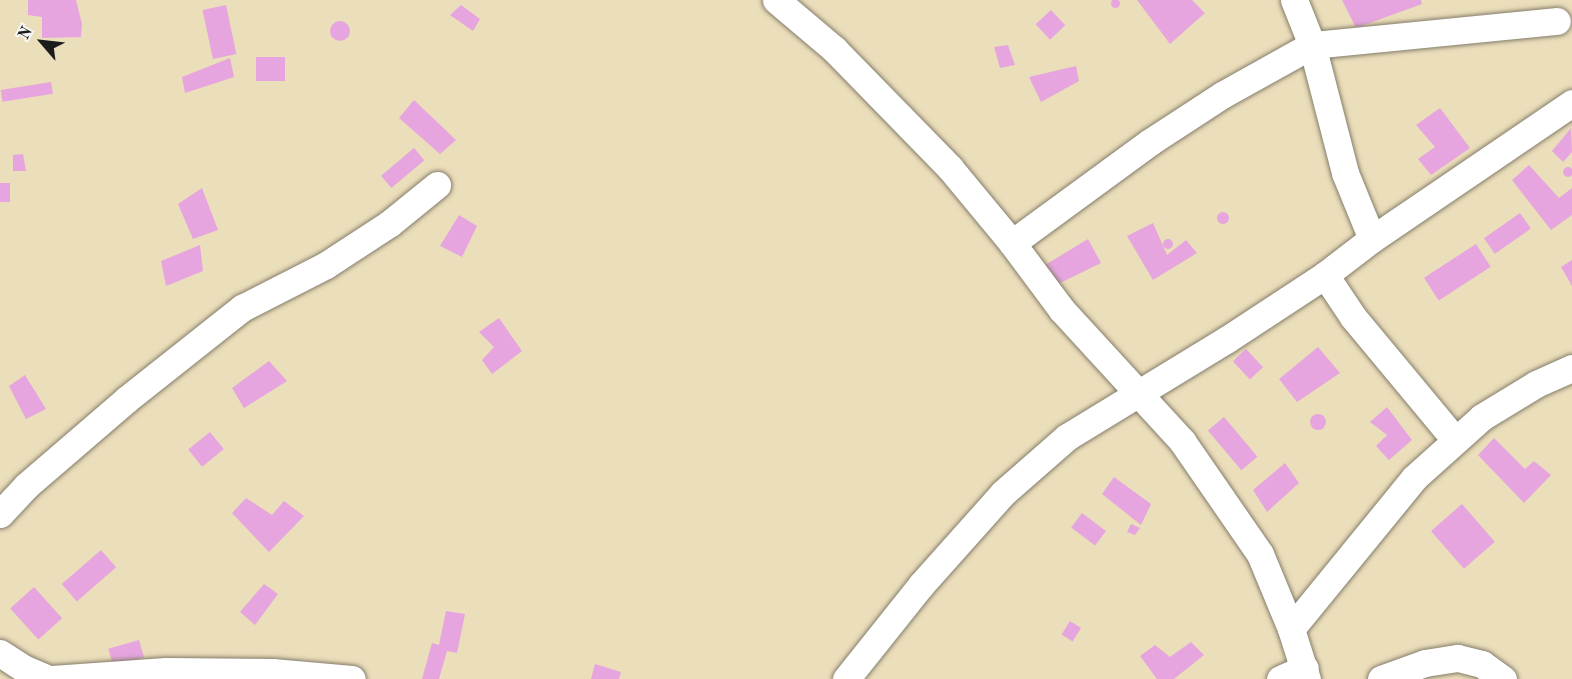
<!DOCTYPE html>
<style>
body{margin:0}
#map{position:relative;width:1572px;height:679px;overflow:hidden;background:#ebdeba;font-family:"Old Standard TT",serif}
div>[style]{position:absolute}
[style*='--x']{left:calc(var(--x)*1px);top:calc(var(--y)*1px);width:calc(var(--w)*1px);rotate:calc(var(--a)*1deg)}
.building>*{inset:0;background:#e6a5de;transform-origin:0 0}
.round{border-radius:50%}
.roads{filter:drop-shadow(0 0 2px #847d6b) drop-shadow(0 0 2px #847d6b)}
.minor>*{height:27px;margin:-13.5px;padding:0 13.5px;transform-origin:13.5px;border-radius:13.5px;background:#fff}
span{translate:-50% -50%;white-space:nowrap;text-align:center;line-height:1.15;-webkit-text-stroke:6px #f6f6f2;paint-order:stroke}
.north{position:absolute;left:12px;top:12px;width:60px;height:60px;-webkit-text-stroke:4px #f6f6f2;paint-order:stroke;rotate:298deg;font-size:16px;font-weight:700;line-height:24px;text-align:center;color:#1c1c1c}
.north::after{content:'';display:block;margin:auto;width:21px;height:27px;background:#1c1c1c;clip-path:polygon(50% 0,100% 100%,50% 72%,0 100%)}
</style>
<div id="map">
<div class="building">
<i class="round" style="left:1110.5px;top:-1.5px;width:9px;height:9px"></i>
<i style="clip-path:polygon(28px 0,76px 0,82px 24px,81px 37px,42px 38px,42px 17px,28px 15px)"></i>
<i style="clip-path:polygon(1137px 0,1192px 0,1205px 13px,1170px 44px)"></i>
<i style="clip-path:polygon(1342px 0,1421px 0,1422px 4px,1356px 28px)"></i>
<i style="left:226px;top:5px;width:50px;height:24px;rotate:78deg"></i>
<i style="clip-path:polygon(461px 5px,480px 19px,473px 31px,450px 15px)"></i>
<i style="left:1051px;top:10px;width:21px;height:21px;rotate:47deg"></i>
<i class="round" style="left:330px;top:21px;width:20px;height:20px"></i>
<i style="clip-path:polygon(1008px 45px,1015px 65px,1000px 68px,994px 47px)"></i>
<i style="left:256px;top:57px;width:29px;height:24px"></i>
<i style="clip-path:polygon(230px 58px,234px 77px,185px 93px,182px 77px)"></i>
<i style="clip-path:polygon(1076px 66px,1079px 81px,1041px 102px,1029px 77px)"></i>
<i style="left:51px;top:82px;width:12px;height:51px;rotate:81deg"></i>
<i style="clip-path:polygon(414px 100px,456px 140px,440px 154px,399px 118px)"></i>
<i style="clip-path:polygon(1440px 108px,1470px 148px,1431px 175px,1418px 159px,1435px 147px,1416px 125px)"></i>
<i style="clip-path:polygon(1571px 128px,1572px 152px,1563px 162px,1552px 151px)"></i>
<i style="left:414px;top:148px;width:16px;height:43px;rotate:50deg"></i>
<i style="clip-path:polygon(23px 154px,26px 171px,13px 171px,13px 155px)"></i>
<i style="clip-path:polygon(1529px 165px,1559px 198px,1572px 188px,1572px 215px,1551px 230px,1512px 180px)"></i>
<i class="round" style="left:1563px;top:167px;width:10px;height:10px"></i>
<i style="left:10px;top:183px;width:19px;height:10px;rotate:90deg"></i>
<i style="clip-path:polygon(202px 188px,218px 230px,193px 239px,178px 204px)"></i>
<i class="round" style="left:1217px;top:212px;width:12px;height:12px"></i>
<i style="left:1520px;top:213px;width:19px;height:44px;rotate:55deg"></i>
<i style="clip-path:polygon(459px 215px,477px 226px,462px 257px,440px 246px)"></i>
<i style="clip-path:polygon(1153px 223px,1167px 255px,1186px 240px,1197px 253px,1153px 280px,1127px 236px)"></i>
<i class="round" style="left:1163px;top:239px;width:10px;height:10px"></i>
<i style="clip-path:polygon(1088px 239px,1101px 263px,1056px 285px,1045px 265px)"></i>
<i style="left:1476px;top:244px;width:27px;height:62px;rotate:57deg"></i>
<i style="clip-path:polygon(200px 245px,203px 271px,166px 286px,161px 261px)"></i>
<i style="clip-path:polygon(1572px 260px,1572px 286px,1561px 267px)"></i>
<i style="clip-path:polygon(499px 318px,522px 351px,492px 374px,482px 360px,494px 347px,479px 332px)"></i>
<i style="clip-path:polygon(1318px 347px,1340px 373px,1297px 402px,1279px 379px)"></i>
<i style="left:1246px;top:349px;width:25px;height:18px;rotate:47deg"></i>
<i style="clip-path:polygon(269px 361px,287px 381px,244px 408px,232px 388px)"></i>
<i style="clip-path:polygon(25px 375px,46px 409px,26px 419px,9px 386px)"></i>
<i style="clip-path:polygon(1387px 407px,1412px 440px,1389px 460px,1376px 446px,1387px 435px,1370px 422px)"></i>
<i class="round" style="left:1310px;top:414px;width:16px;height:16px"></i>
<i style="left:1224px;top:417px;width:52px;height:21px;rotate:50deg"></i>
<i style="left:210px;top:432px;width:22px;height:28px;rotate:51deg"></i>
<i style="clip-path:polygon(1494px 438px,1525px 469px,1534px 461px,1551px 475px,1524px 503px,1478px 455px)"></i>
<i style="clip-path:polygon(1285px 463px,1299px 483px,1267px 512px,1253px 490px)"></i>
<i style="clip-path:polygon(1114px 477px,1151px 504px,1141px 525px,1102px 494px)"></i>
<i style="clip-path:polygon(246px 498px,272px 515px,284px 501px,304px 516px,269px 552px,232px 513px)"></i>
<i style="left:1462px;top:504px;width:50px;height:41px;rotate:49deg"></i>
<i style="left:1082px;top:513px;width:30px;height:18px;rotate:37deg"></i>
<i style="clip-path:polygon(1131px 524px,1140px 528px,1135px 535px,1127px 532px)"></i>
<i style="left:101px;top:550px;width:23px;height:52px;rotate:49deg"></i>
<i style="clip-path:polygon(264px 584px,278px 594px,255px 625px,240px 612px)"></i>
<i style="left:34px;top:587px;width:42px;height:32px;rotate:48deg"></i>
<i style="clip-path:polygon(446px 611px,465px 614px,457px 653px,447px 651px,439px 679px,422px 679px,432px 643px,439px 645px)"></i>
<i style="left:1070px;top:621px;width:13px;height:16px;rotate:32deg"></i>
<i style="left:139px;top:640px;width:18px;height:32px;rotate:74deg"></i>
<i style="clip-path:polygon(1191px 642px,1204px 655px,1174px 679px,1157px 679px,1140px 656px,1155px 645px,1170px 657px)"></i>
<i style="clip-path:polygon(595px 664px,621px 672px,619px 679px,591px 679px)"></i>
</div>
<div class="roads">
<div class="minor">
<i style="--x:776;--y:0;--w:76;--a:40.2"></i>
<i style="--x:834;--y:49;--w:166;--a:45.7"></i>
<i style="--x:950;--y:168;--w:97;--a:50.4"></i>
<i style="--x:1012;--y:243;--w:84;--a:53.3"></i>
<i style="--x:1062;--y:310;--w:178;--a:47.5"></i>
<i style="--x:1182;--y:441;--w:137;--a:55.4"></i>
<i style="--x:1260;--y:554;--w:81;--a:67.5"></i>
<i style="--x:1291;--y:629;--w:52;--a:72.3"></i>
<i style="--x:1294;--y:0;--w:48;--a:68.2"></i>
<i style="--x:1312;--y:45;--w:132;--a:75.5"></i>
<i style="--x:1345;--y:173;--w:71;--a:67.8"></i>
<i style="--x:1012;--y:243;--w:171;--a:-36.2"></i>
<i style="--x:1150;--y:142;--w:86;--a:-33.1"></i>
<i style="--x:1222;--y:95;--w:103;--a:-29.1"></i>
<i style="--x:1312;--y:45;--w:246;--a:-5.6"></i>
<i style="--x:1325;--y:275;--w:50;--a:56.3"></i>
<i style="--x:1353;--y:317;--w:160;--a:50.3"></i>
<i style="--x:0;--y:514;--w:38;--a:-47"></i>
<i style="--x:26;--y:486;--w:133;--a:-40.7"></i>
<i style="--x:127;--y:399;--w:147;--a:-38.4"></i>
<i style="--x:242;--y:308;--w:94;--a:-27.1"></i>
<i style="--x:326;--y:265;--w:75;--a:-33.1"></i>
<i style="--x:389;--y:224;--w:62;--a:-39.1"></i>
<i style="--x:1291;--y:629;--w:195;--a:-50.8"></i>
<i style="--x:1414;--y:478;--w:91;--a:-41.9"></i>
<i style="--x:1482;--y:417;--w:63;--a:-31.4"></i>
<i style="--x:1536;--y:384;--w:39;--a:-24"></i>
<i style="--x:0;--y:653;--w:30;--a:33"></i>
<i style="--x:25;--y:669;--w:25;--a:23"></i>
<i style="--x:52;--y:679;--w:114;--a:-4"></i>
<i style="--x:166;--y:671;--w:106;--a:0.5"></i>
<i style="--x:272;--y:672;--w:80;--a:5"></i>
<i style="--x:846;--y:679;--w:120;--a:-51.4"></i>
<i style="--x:921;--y:585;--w:123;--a:-48.3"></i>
<i style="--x:1003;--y:493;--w:85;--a:-41.2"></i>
<i style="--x:1067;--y:437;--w:186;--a:-31.4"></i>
<i style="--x:1226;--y:340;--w:118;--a:-33.3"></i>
<i style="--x:1325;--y:275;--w:59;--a:-37.5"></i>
<i style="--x:1372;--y:239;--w:242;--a:-34.2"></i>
<i style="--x:1280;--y:679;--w:27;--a:-24"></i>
<i style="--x:1381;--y:679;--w:47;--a:-20"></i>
<i style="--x:1425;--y:663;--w:33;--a:-9"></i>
<i style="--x:1458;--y:658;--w:25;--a:14"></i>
<i style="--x:1482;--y:664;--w:26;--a:36"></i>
</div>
</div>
<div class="north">N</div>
</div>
